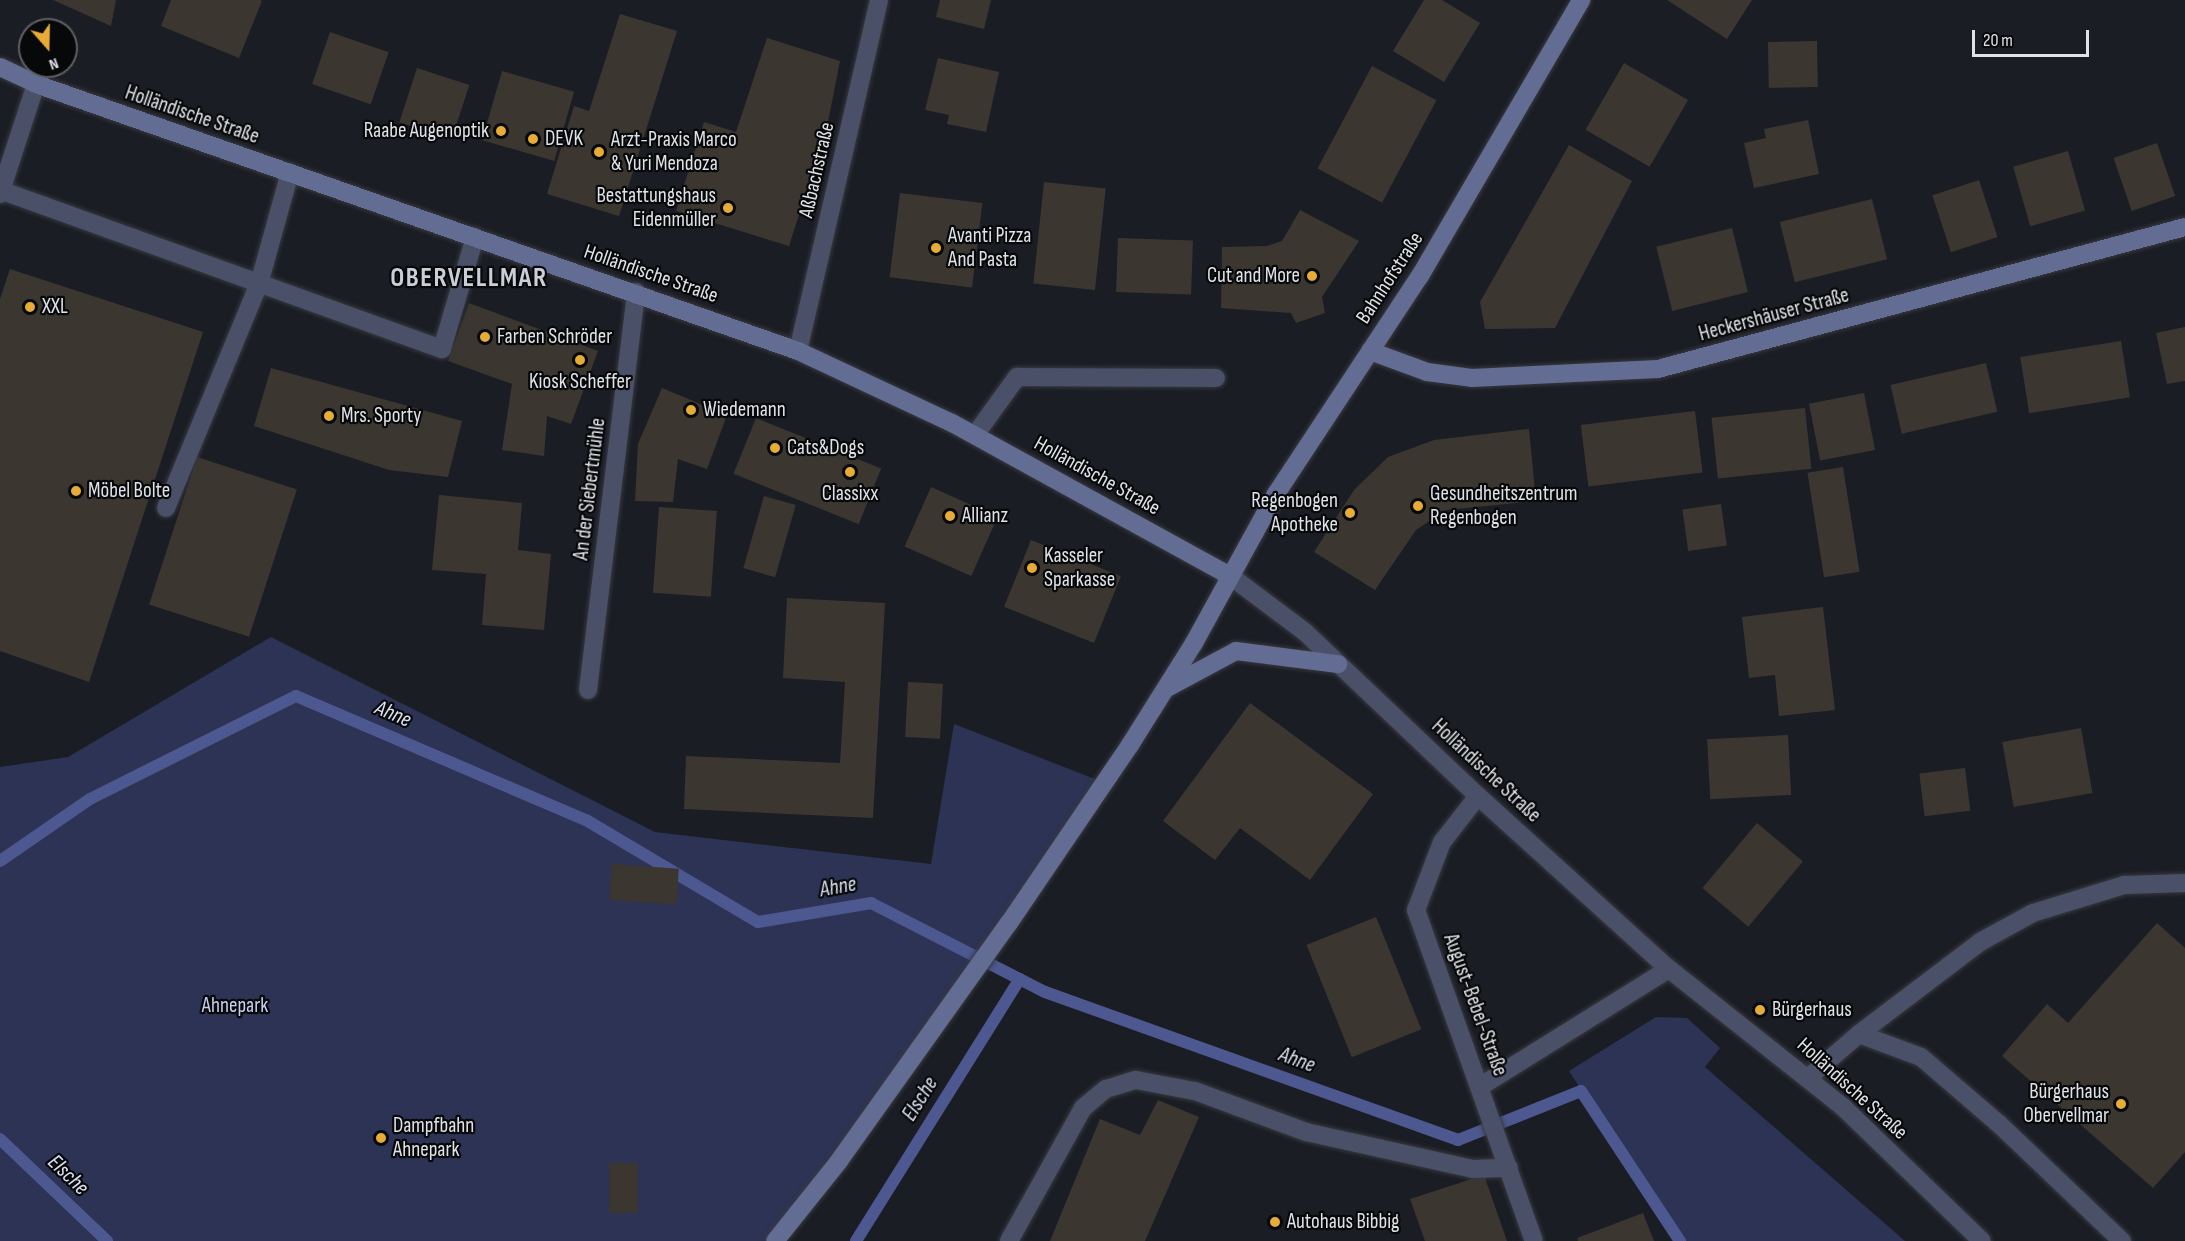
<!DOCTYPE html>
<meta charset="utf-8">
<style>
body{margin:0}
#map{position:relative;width:2185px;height:1241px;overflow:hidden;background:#1b1d24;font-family:"Sofia Sans Condensed",sans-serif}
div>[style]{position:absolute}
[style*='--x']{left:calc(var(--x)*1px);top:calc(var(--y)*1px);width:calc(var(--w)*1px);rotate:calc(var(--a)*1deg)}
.green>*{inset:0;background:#2c3354}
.stream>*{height:12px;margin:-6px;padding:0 6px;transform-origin:6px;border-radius:6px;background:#4c588f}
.building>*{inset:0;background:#3b3730;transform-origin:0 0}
.roads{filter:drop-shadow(0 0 2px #37393f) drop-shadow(0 0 2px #37393f)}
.lane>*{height:18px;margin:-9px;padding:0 9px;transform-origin:9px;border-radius:9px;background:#4a5068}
.street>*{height:18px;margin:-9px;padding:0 9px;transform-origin:9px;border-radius:9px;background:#4a5068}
.secondary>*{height:18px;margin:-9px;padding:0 9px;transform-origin:9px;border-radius:9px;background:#636c93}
.dots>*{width:16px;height:16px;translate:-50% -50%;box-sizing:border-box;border:3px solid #07080a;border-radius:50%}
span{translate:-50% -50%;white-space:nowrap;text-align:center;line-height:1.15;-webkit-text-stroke:4.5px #07080a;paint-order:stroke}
.street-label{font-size:21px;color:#e0e2e7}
.poi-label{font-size:21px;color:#e0e2e7}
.right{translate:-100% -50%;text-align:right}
.left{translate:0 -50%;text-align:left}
.park-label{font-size:21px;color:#c7d0f2}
.water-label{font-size:22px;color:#dde2f3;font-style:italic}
.district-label{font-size:27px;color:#cbcdd7;font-weight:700;letter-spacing:1.5px}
.north{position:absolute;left:18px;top:18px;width:60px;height:60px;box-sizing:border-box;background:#07080a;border:2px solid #5e5f62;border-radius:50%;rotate:160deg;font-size:16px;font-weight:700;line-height:24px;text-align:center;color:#e0e2e7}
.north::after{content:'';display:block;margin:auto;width:21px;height:27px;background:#e6ac36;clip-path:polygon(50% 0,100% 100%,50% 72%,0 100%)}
.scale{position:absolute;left:1972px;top:30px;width:117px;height:27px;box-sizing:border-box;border:3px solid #e0e2e7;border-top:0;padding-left:8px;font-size:18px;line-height:21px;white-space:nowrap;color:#e0e2e7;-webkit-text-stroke:4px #07080a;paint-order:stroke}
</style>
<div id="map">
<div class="green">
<i style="clip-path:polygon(271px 637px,655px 832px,931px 864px,954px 724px,1105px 783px,775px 1241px,0 1241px,0 767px,68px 757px)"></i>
<i style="clip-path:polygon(1656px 1017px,1687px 1018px,1720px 1048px,1705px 1067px,1905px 1241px,1680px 1241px,1569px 1071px)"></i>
</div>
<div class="stream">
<i style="--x:0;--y:861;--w:109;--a:-34.6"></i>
<i style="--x:90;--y:799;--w:230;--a:-26.6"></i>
<i style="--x:296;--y:696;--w:315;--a:23.2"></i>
<i style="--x:586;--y:820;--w:200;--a:30.7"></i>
<i style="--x:758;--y:922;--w:115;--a:-9.5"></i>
<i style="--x:871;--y:903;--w:195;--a:27.1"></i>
<i style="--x:1045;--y:992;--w:439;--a:19.7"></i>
<i style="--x:1458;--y:1140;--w:132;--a:-21.7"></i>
<i style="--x:1581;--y:1091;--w:180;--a:56.6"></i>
<i style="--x:0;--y:1139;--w:148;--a:43.6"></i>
<i style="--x:856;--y:1241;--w:309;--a:-58"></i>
</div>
<div class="building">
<i style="clip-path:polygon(53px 0,116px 0,111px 26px)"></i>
<i style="clip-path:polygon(171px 0,260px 0,262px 1px,239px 58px,161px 26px)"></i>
<i style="clip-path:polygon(940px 0,991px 0,984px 29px,936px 17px)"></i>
<i style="clip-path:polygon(1424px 0,1442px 0,1480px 23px,1444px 82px,1393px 51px)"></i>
<i style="clip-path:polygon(1667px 0,1752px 0,1727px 39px)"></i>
<i style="clip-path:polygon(620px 14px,677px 31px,619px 216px,547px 194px,574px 106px,589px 111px)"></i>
<i style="left:330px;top:32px;width:62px;height:55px;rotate:19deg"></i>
<i style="clip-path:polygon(767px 38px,840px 61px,827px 127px,789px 246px,676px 211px,704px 122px,736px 132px)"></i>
<i style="left:1817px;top:41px;width:46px;height:49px;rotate:89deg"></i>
<i style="clip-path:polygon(938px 58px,999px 72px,986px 132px,947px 124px,949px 115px,925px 110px)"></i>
<i style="left:1624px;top:63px;width:74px;height:77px;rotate:30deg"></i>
<i style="left:1372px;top:66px;width:73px;height:116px;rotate:28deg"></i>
<i style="left:417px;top:68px;width:55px;height:57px;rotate:18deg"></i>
<i style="left:502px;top:71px;width:75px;height:72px;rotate:16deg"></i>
<i style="clip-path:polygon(1808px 120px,1819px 174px,1754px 188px,1744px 143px,1766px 138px,1764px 129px)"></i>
<i style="left:2157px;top:143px;width:56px;height:46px;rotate:71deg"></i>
<i style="clip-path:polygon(1569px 145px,1632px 181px,1555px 328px,1485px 329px,1480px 302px)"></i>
<i style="left:2068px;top:151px;width:62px;height:57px;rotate:74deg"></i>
<i style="left:1979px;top:180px;width:60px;height:49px;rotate:72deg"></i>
<i style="left:1044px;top:182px;width:62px;height:102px;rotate:6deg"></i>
<i style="left:900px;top:193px;width:83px;height:85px;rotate:7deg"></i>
<i style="left:1872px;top:199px;width:62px;height:95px;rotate:76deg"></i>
<i style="clip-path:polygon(1300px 210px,1359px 241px,1322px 297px,1325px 313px,1296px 323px,1291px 313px,1221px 308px,1222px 247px,1267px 246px,1282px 241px)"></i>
<i style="left:1732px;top:228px;width:66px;height:78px;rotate:76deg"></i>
<i style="left:1118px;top:238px;width:75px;height:54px;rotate:2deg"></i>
<i style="clip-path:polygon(10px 269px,203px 332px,89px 682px,0 651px,0 299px)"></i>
<i style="clip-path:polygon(469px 303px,598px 351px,571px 424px,547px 416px,544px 456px,502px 450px,512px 384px,448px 361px)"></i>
<i style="clip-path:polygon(2185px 327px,2185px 381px,2167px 384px,2156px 333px)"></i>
<i style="left:2121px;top:341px;width:57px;height:102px;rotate:81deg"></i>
<i style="left:1986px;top:363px;width:50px;height:98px;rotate:77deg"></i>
<i style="clip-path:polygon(271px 368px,462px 421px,448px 477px,389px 470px,254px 426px)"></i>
<i style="clip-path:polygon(662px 388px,727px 415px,707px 469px,678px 459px,673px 502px,635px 501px,638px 444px)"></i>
<i style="left:1864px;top:393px;width:58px;height:56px;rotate:79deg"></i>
<i style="left:1805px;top:408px;width:61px;height:94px;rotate:84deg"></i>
<i style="left:1695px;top:411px;width:62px;height:115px;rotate:83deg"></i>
<i style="left:756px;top:418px;width:135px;height:60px;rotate:22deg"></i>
<i style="clip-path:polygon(1529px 429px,1536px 501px,1446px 510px,1416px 530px,1375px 590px,1314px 552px,1354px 490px,1388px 457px,1434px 440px)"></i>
<i style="left:197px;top:457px;width:105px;height:155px;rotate:18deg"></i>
<i style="left:1843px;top:467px;width:106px;height:36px;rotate:81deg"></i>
<i style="left:931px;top:487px;width:73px;height:65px;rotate:24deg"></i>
<i style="clip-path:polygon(439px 495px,522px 503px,518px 550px,551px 554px,544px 630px,482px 625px,486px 574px,432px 570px)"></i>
<i style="left:764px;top:496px;width:33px;height:75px;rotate:16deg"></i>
<i style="left:1721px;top:504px;width:42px;height:39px;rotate:82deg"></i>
<i style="left:659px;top:507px;width:58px;height:86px;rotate:4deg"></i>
<i style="left:1031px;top:540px;width:97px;height:72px;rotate:22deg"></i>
<i style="clip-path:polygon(787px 598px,885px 603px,873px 818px,684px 809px,686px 756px,840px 763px,845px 682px,783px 678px)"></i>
<i style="clip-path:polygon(1823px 607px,1835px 710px,1779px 716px,1775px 675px,1749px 678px,1742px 617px)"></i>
<i style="left:908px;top:682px;width:35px;height:55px;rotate:3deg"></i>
<i style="clip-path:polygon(1250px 703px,1373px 794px,1310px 880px,1240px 828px,1215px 860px,1163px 821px)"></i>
<i style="left:2081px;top:728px;width:66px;height:80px;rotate:80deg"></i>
<i style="left:1788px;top:735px;width:60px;height:81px;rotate:87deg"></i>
<i style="left:1965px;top:768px;width:43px;height:46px;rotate:83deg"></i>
<i style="left:1757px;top:823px;width:60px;height:85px;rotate:40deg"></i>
<i style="left:612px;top:864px;width:67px;height:36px;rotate:4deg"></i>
<i style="left:1376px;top:917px;width:121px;height:75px;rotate:68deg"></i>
<i style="clip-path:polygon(2157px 923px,2185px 948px,2185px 1152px,2153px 1188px,2002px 1056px,2047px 1004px,2068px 1023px)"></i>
<i style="clip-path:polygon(1158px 1100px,1199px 1117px,1145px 1241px,1050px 1241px,1100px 1119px,1140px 1135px)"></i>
<i style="left:609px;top:1163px;width:29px;height:50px"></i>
<i style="clip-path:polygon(1484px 1175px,1507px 1241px,1425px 1241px,1410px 1199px)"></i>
<i style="clip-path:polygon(1643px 1213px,1654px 1241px,1578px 1241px,1577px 1238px)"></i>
</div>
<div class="roads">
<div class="lane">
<i style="--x:0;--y:190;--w:470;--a:19.8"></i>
<i style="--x:442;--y:349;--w:117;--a:-73.6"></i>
<i style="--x:0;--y:194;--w:116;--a:-71.9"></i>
<i style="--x:975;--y:435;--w:72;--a:-54.1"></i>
<i style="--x:1017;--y:377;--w:199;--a:0.3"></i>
<i style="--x:166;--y:508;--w:243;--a:-67.5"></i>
<i style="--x:259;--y:284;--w:116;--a:-74.5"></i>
<i style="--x:1859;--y:1034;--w:152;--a:-37.2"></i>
<i style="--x:1980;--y:942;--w:60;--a:-28.7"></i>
<i style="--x:2033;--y:913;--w:95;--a:-17.1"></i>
<i style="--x:2124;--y:885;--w:61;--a:-1.9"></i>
<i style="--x:1809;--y:1077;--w:66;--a:-40.7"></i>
<i style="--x:1859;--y:1034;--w:66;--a:20.4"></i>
<i style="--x:1921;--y:1057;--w:103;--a:40.7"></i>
<i style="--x:1999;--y:1124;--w:170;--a:43.6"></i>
<i style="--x:1481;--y:1086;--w:221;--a:-31.9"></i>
<i style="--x:1009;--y:1241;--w:152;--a:-60.9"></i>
<i style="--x:1083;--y:1108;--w:30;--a:-40"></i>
<i style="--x:1106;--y:1089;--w:31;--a:-17"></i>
<i style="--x:1136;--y:1080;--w:60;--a:10.6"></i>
<i style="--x:1195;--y:1091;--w:118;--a:20.3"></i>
<i style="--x:1306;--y:1132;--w:171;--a:12.5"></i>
<i style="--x:1473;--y:1169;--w:36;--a:-2"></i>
</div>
<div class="street">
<i style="--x:798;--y:351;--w:360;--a:-77"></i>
<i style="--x:1229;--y:575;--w:95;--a:36.9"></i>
<i style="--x:1305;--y:632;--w:238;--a:43.5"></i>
<i style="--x:1478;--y:796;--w:258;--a:42.2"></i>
<i style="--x:1669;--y:969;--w:222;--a:38.4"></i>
<i style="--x:1843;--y:1107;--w:193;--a:44"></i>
<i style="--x:588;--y:690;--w:401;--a:-83.1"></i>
<i style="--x:1478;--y:796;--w:58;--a:128"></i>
<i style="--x:1442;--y:842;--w:73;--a:110.9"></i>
<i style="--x:1416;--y:910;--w:351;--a:70.4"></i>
</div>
<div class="secondary">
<i style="--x:0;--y:67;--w:40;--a:25"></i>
<i style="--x:36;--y:84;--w:807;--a:19.31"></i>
<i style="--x:798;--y:351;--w:170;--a:25.1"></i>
<i style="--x:952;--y:423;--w:316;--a:28.8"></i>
<i style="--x:1370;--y:351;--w:61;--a:20.2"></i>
<i style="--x:1427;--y:372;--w:45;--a:7.6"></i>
<i style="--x:1472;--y:378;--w:186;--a:-2.8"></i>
<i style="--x:1658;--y:369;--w:546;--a:-15.08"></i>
<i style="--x:1167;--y:688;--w:78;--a:-28.2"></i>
<i style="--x:1236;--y:651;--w:103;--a:7.3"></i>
<i style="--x:775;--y:1241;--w:102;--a:-51.3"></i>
<i style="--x:839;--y:1161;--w:292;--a:-54.5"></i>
<i style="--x:1009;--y:923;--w:215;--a:-55.8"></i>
<i style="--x:1130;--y:745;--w:120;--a:-57.9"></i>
<i style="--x:1194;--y:643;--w:170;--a:-61.2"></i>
<i style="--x:1276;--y:494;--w:261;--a:-56.6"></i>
<i style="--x:1420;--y:276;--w:320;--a:-59.7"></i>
</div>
</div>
<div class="dots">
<i style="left:501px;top:131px;background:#e6ac36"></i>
<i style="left:533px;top:139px;background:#e6ac36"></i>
<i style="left:599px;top:152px;background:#e6ac36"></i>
<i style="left:728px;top:208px;background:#e6ac36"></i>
<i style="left:936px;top:248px;background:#e6ac36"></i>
<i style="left:1312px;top:276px;background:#e6ac36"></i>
<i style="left:30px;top:307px;background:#e6ac36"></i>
<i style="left:485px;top:337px;background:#e6ac36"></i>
<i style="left:580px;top:360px;background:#e6ac36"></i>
<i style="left:691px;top:410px;background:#e6ac36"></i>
<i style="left:329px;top:416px;background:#e6ac36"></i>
<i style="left:775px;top:448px;background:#e6ac36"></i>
<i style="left:850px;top:472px;background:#e6ac36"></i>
<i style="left:76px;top:491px;background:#e6ac36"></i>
<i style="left:1418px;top:506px;background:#e6ac36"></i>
<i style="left:1350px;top:513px;background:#e6ac36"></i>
<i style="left:950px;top:516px;background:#e6ac36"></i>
<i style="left:1032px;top:568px;background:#e6ac36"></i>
<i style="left:1760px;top:1010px;background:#e6ac36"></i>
<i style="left:2121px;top:1104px;background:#e6ac36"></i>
<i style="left:381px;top:1138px;background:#e6ac36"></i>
<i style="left:1275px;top:1222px;background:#e6ac36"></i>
</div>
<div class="street-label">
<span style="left:192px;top:115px;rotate:19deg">Holländische Straße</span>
<span style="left:817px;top:170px;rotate:-77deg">Aßbachstraße</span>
<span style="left:651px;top:274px;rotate:19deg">Holländische Straße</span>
<span style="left:1390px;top:278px;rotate:-57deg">Bahnhofstraße</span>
<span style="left:1774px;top:315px;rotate:-15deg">Heckershäuser Straße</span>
<span style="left:1097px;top:476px;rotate:29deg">Holländische Straße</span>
<span style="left:590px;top:489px;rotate:-83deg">An der Siebertmühle</span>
<span style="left:1486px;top:771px;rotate:43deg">Holländische Straße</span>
<span style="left:1475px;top:1005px;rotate:70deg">August-Bebel-Straße</span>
<span style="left:1852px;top:1089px;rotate:42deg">Holländische Straße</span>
</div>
<div class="poi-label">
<span class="right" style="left:489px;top:131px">Raabe Augenoptik</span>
<span class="left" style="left:545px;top:139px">DEVK</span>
<span class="left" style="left:611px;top:152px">Arzt-Praxis Marco<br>&amp; Yuri Mendoza</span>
<span class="right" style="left:716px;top:208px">Bestattungshaus<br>Eidenmüller</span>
<span class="left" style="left:948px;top:248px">Avanti Pizza<br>And Pasta</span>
<span class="right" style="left:1300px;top:276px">Cut and More</span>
<span class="left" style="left:42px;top:307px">XXL</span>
<span class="left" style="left:497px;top:337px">Farben Schröder</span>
<span style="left:580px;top:382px">Kiosk Scheffer</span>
<span class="left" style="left:703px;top:410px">Wiedemann</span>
<span class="left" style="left:341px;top:416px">Mrs. Sporty</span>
<span class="left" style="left:787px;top:448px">Cats&amp;Dogs</span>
<span class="left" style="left:88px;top:491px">Möbel Bolte</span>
<span style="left:850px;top:494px">Classixx</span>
<span class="left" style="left:1430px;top:506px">Gesundheitszentrum<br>Regenbogen</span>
<span class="right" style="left:1338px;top:513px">Regenbogen<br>Apotheke</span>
<span class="left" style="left:962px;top:516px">Allianz</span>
<span class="left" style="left:1044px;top:568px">Kasseler<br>Sparkasse</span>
<span class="left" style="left:1772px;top:1010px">Bürgerhaus</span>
<span class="right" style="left:2109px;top:1104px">Bürgerhaus<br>Obervellmar</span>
<span class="left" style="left:393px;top:1138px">Dampfbahn<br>Ahnepark</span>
<span class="left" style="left:1287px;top:1222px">Autohaus Bibbig</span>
</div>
<div class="park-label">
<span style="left:235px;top:1006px">Ahnepark</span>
</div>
<div class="water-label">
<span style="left:393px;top:714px;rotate:23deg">Ahne</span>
<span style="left:838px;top:887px;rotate:-10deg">Ahne</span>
<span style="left:1297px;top:1060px;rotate:20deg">Ahne</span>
<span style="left:920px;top:1099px;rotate:-58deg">Elsche</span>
<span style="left:68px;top:1175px;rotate:44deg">Elsche</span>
</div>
<div class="district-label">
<span style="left:469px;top:279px">OBERVELLMAR</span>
</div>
<div class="north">N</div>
<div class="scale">20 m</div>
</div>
